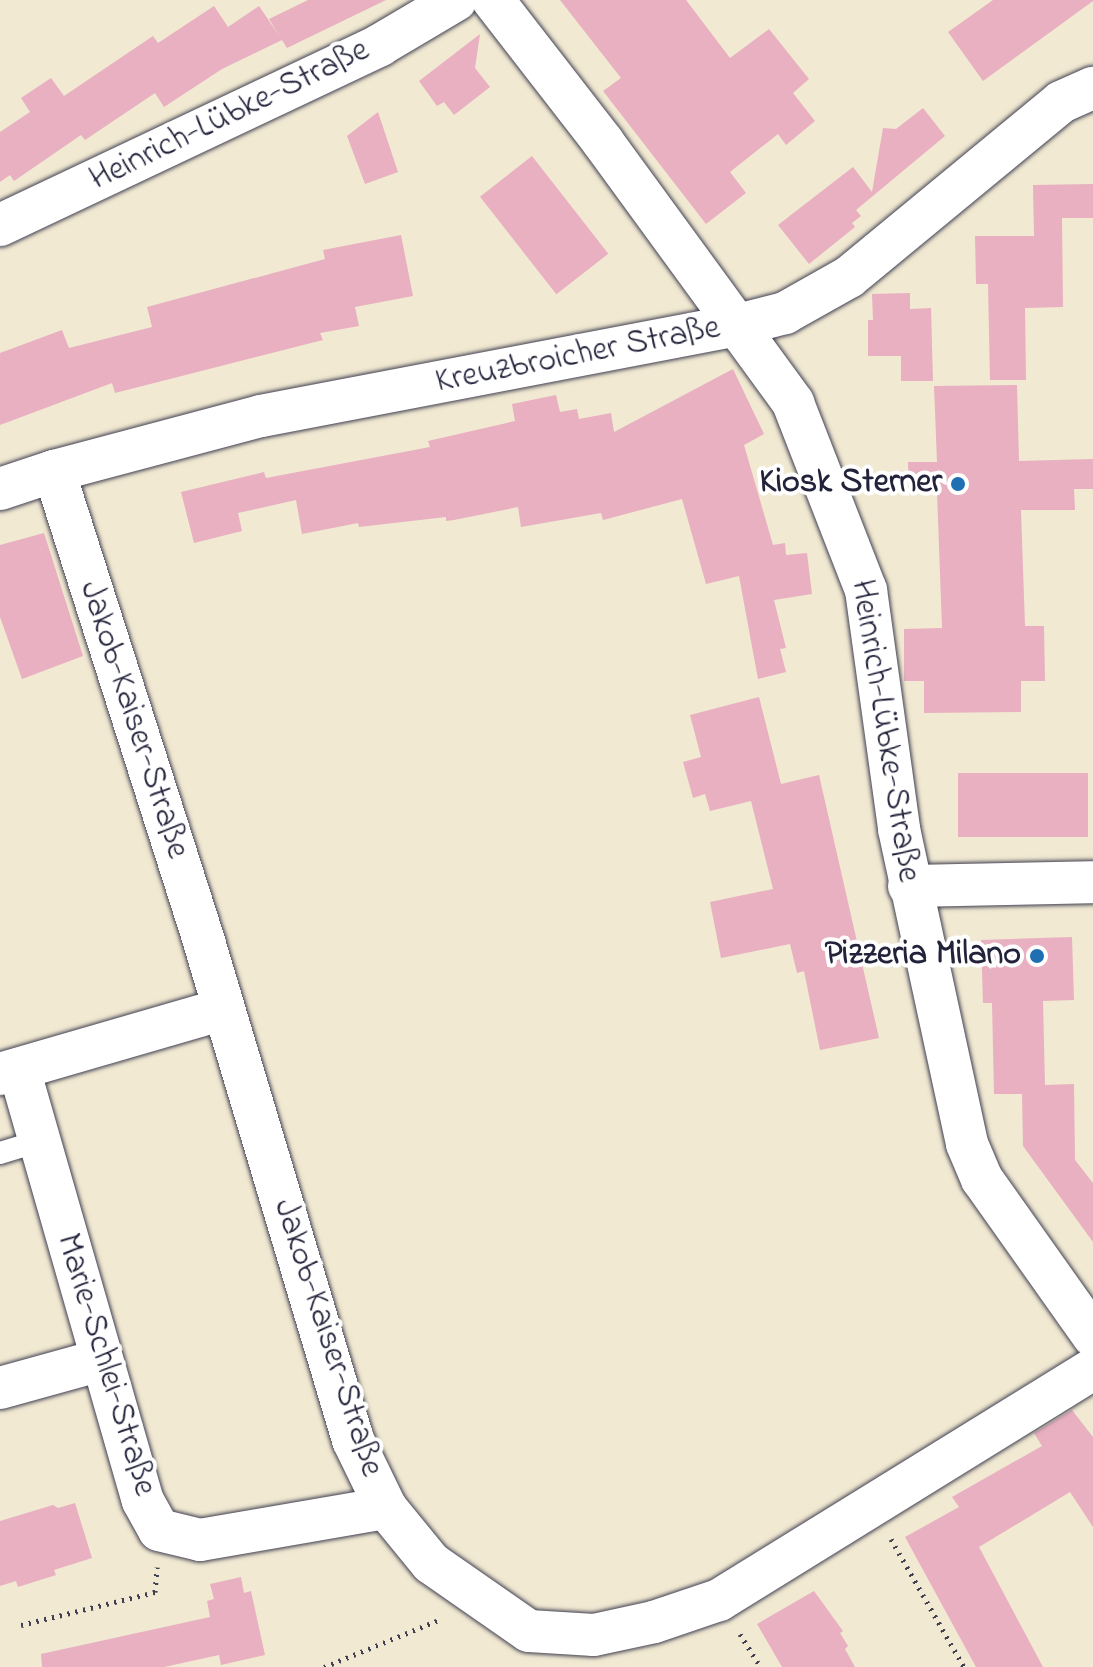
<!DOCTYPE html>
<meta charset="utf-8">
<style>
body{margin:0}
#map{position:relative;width:1093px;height:1667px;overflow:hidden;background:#f1e9d2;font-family:"Indie Flower",sans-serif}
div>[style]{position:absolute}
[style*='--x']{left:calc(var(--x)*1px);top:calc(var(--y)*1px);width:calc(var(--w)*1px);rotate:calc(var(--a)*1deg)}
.building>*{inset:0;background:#e8b0c0;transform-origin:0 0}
.path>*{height:5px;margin-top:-2.5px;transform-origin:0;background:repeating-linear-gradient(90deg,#414052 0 2px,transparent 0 8px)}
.roads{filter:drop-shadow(0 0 2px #414052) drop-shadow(0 0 2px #414052)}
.service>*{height:22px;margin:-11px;padding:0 11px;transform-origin:11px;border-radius:11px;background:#fff}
.minor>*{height:42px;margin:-21px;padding:0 21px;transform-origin:21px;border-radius:21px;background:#fff}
.dots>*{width:22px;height:22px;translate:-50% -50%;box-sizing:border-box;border:4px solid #fff;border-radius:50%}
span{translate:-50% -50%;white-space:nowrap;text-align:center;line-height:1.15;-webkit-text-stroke:8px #fff;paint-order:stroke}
.street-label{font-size:34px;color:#22223b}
.poi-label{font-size:34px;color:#22223b;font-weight:700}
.right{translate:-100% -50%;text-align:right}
</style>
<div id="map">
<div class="building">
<i style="clip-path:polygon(308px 0,386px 0,287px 48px,282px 40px,222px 69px,164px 107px,155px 93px,85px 140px,81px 135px,14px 181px,10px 175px,0 182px,0 132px,30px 112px,21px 98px,51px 78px,64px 96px,153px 36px,158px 43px,214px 6px,228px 27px,259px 6px,280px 37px,269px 19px)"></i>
<i style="clip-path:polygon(560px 0,686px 0,730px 58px,769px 29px,809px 79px,793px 93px,815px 121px,786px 145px,778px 134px,730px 172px,746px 193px,706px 224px,603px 91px,621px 78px)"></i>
<i style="clip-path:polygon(993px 0,1093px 0,1093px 1px,983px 81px,948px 32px)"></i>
<i style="clip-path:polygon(480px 34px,475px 68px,490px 87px,454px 115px,444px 102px,437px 106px,419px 81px)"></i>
<i style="clip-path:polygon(923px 108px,945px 136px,856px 210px,861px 216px,852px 223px,855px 227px,809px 264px,778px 225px,853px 167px,872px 192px,883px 128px,896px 129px)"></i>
<i style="clip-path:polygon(378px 112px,398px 172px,365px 184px,347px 136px)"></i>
<i style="left:532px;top:156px;width:124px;height:66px;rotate:52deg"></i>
<i style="clip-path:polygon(1093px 184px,1093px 218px,1062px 218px,1063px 307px,1025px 308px,1026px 380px,990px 380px,988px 284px,976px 284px,975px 236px,1034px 236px,1033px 185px)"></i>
<i style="clip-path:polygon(401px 235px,413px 296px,355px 307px,359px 326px,320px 333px,323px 340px,115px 393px,112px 383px,0 425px,0 353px,62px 330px,69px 348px,152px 327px,147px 307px,325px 259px,323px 250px)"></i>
<i style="clip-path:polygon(910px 293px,910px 309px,931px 308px,933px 381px,901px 381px,901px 356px,868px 356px,868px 320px,873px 320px,872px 294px)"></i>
<i style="clip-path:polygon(733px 369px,764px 434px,744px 445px,773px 545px,785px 543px,786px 555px,807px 553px,812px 594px,774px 600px,786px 648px,780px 649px,786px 672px,758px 679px,739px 576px,706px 584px,682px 499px,603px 520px,601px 513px,521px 527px,518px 507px,454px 520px,446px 521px,446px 517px,359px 527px,358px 523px,302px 534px,296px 500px,238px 513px,242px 531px,194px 543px,181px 492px,264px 472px,266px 478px,430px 447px,428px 441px,515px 421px,512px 404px,556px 395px,560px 412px,577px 409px,579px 419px,611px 413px,614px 432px)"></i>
<i style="clip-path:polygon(1017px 385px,1019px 461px,1093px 459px,1093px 489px,1074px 489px,1075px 510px,1021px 510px,1025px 626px,1044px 626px,1045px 681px,1021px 681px,1021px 712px,924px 713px,924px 681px,904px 681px,904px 629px,942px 628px,937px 492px,909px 492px,908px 462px,937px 462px,934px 386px)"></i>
<i style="clip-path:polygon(44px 533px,83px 656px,22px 679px,0 617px,0 545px)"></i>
<i style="clip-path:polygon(759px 697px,781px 784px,819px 775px,879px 1038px,820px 1050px,804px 971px,797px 973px,790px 944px,721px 958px,710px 902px,773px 889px,751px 801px,710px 811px,705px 794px,693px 798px,683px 762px,701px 757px,690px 715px)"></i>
<i style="left:1088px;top:773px;width:64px;height:130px;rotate:90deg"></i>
<i style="clip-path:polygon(1072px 937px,1074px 1000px,1043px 1001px,1045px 1085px,1074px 1084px,1075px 1160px,1093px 1183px,1093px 1242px,1023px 1146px,1022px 1094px,994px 1094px,992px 1003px,983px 1003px,981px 940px)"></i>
<i style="clip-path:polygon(1072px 1410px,1093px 1437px,1093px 1527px,1070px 1492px,979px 1547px,1043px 1667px,976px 1667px,905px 1537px,959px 1507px,952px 1497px,1042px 1446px,1034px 1433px)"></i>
<i style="clip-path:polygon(75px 1503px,92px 1558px,54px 1570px,56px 1575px,18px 1587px,16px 1581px,0 1586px,0 1521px,53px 1505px,58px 1508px)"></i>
<i style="clip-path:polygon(241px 1577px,244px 1593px,251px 1591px,265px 1655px,221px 1665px,219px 1655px,164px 1667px,42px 1667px,41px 1654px,210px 1617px,207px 1601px,214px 1599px,210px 1584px)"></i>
<i style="clip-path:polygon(814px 1591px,843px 1631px,840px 1633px,848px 1646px,845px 1649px,855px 1667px,782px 1667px,757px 1624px)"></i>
</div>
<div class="path">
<i style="--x:891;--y:1539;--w:147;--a:60.3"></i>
<i style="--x:21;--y:1625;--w:138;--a:-13.8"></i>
<i style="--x:155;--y:1592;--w:25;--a:-85"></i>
<i style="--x:740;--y:1634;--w:39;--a:58"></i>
<i style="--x:324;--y:1667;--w:126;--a:-22.3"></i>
</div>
<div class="roads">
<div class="service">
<i style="--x:0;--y:1153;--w:41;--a:-17.1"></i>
</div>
<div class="minor">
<i style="--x:493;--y:0;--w:180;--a:52.2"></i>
<i style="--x:603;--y:142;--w:323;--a:53.9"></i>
<i style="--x:793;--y:403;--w:201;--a:68.7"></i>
<i style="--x:866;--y:590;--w:241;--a:82.1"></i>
<i style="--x:899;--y:829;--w:322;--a:77.8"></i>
<i style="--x:967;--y:1144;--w:38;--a:67"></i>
<i style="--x:982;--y:1179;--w:192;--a:54.7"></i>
<i style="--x:0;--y:225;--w:420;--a:-25.3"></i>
<i style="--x:380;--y:45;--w:88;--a:-30.6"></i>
<i style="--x:54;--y:471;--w:497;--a:72.3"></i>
<i style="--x:205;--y:945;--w:517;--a:73.35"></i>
<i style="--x:353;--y:1440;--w:76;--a:64.1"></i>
<i style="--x:386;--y:1508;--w:71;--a:50.7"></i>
<i style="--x:431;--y:1563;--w:119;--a:34.8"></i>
<i style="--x:529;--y:1631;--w:65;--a:3.5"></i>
<i style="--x:594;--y:1635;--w:61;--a:-12.2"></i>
<i style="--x:654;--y:1622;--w:69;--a:-18.7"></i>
<i style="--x:719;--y:1600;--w:440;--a:-31.7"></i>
<i style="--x:0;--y:489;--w:57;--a:-18.4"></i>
<i style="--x:54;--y:471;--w:214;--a:-14.9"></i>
<i style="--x:261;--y:416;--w:486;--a:-10.8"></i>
<i style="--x:738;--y:325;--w:49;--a:-14.3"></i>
<i style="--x:785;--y:313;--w:73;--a:-29.4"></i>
<i style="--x:849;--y:277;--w:275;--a:-39.5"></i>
<i style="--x:1061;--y:102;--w:35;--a:-24"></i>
<i style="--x:909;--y:886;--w:184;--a:-1.2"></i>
<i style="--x:19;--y:1069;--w:449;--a:74"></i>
<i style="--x:143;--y:1501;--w:33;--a:61"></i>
<i style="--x:159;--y:1530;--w:42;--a:13.7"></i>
<i style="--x:200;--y:1540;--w:189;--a:-9.8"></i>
<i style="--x:0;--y:1074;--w:233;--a:-16.2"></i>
<i style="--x:0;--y:1388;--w:105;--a:-15.5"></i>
</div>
</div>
<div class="dots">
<i style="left:958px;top:484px;background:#1f6fb2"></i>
<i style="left:1037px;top:956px;background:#1f6fb2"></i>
</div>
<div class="street-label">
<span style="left:230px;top:116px;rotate:-26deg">Heinrich-Lübke-Straße</span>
<span style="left:578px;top:356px;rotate:-11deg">Kreuzbroicher Straße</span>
<span style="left:133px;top:720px;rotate:72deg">Jakob-Kaiser-Straße</span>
<span style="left:884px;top:731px;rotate:81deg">Heinrich-Lübke-Straße</span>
<span style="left:327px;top:1338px;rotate:72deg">Jakob-Kaiser-Straße</span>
<span style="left:105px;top:1365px;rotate:73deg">Marie-Schlei-Straße</span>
</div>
<div class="poi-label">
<span class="right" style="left:942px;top:484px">Kiosk Sterner</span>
<span class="right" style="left:1021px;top:956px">Pizzeria Milano</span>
</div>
</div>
